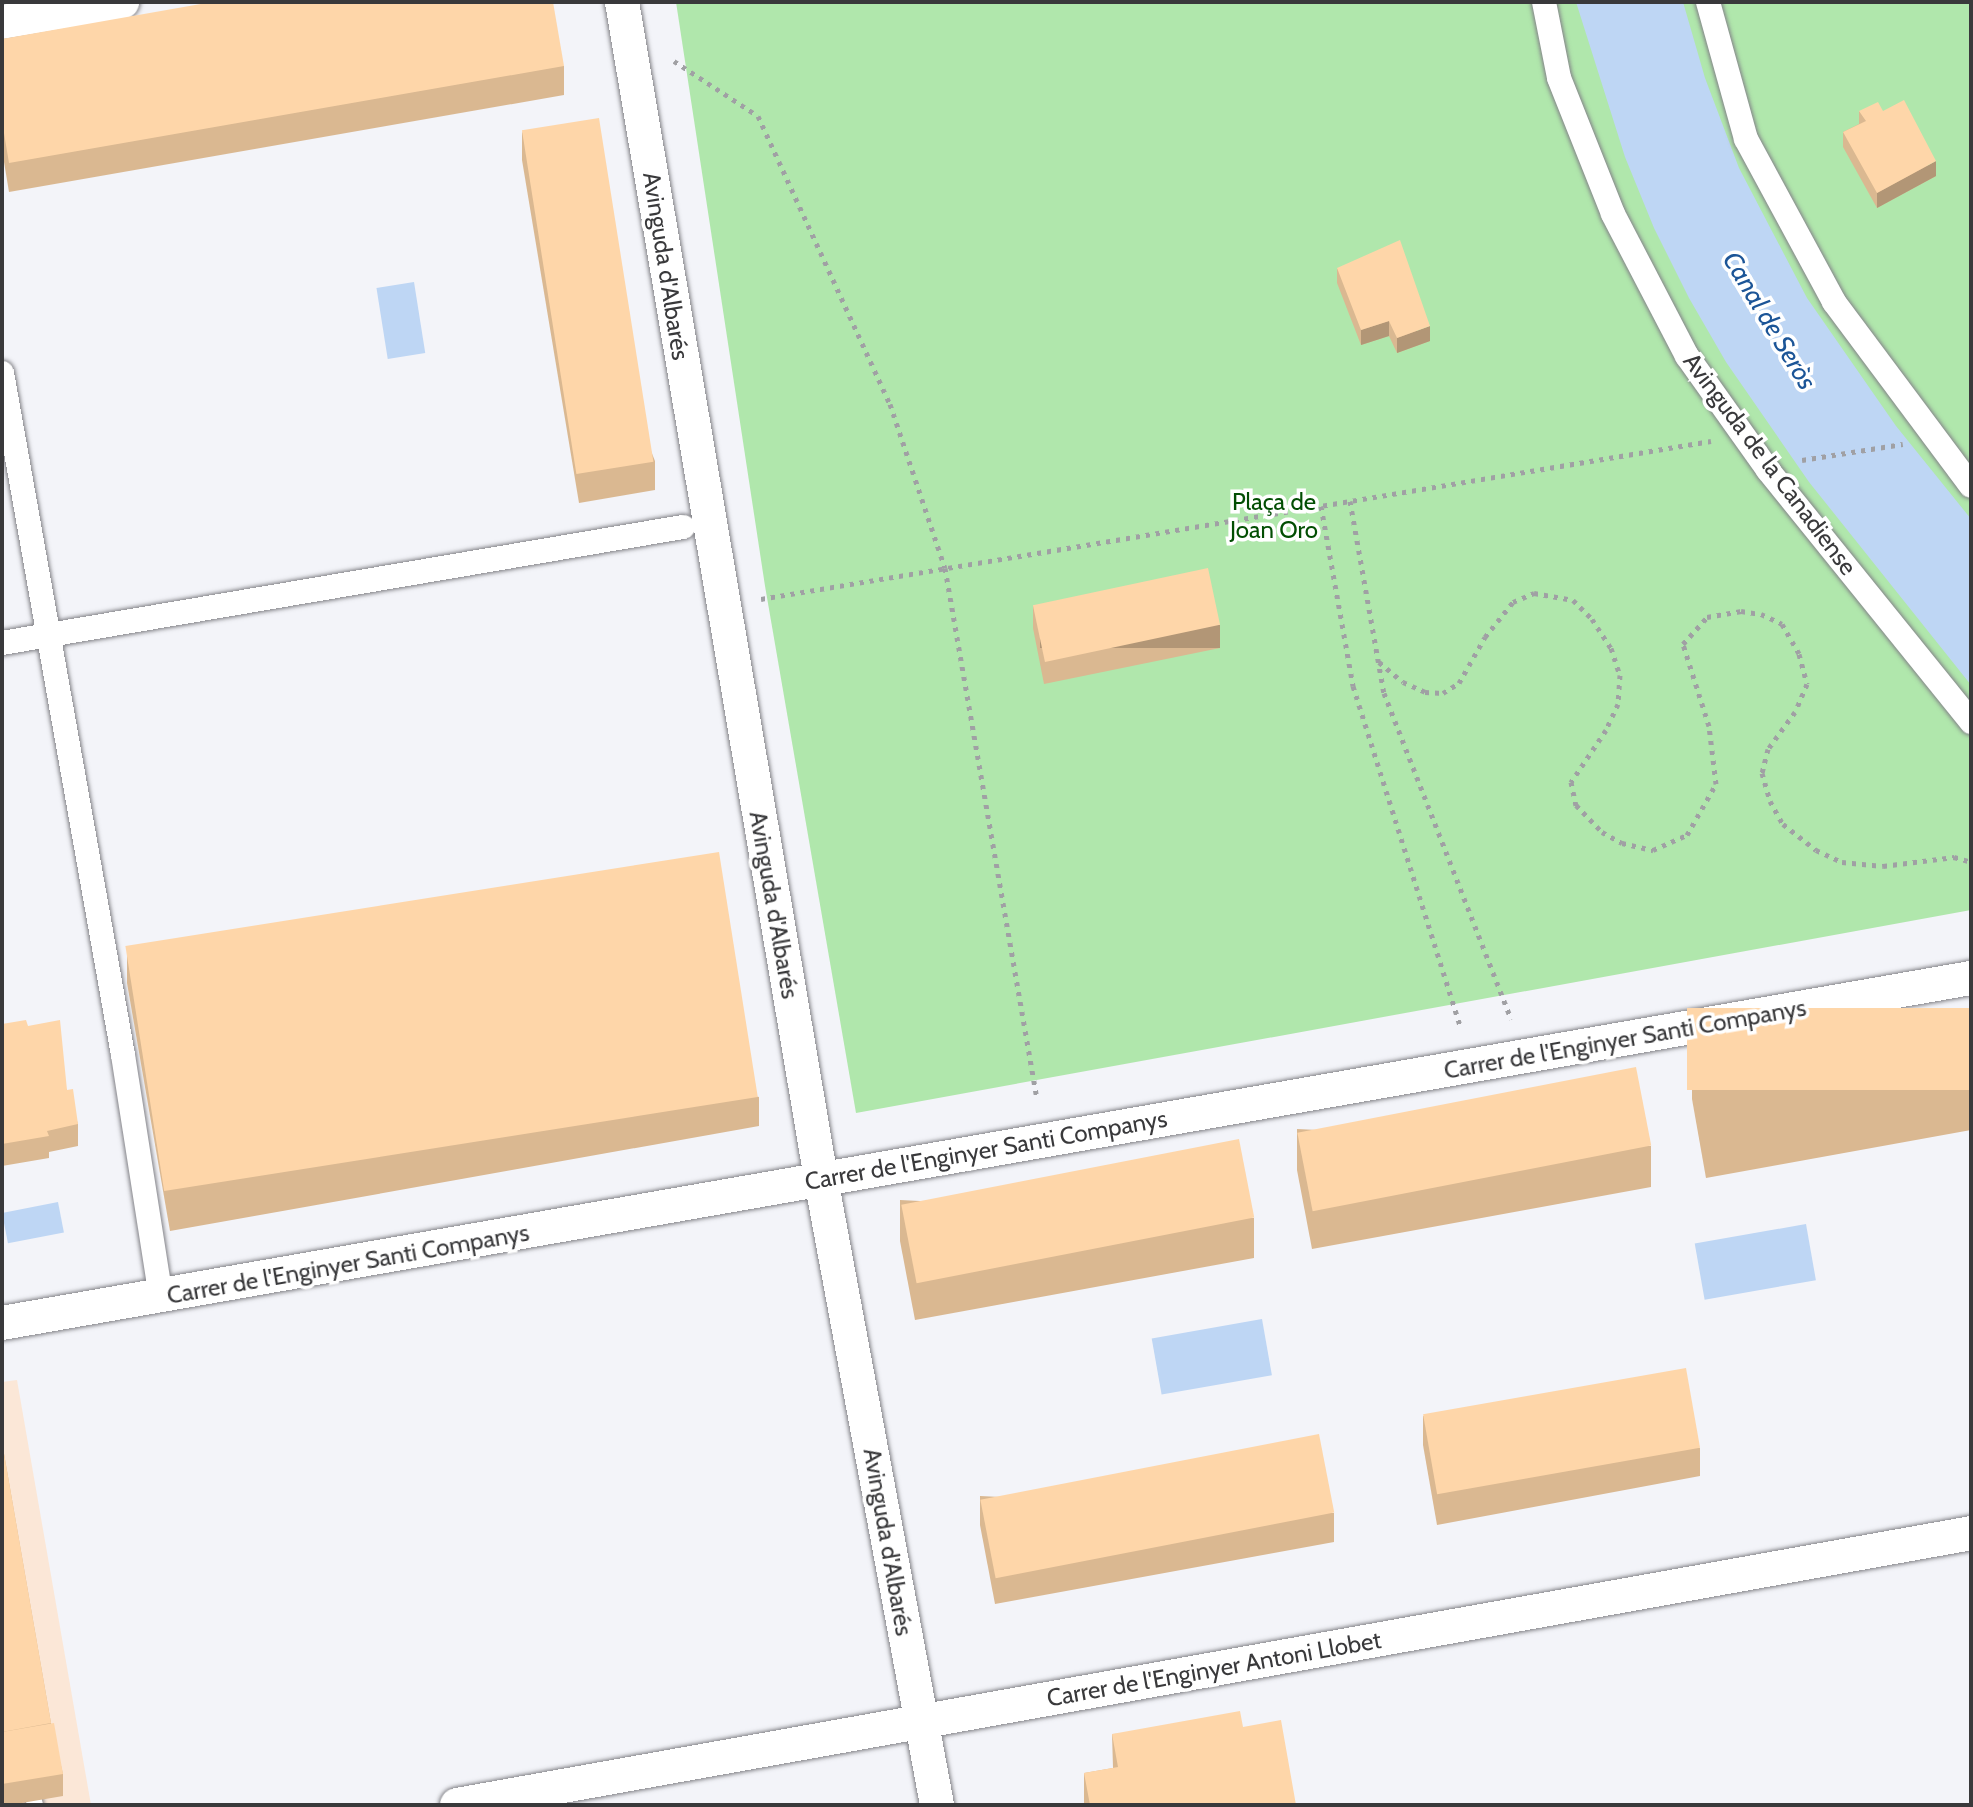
<!DOCTYPE html>
<meta charset="utf-8">
<style>
body{margin:0}
#map{position:relative;width:1973px;height:1807px;overflow:hidden;background:#f3f4f9;font-family:Cabin,sans-serif}
div>[style]{position:absolute}
[style*='--x']{left:calc(var(--x)*1px);top:calc(var(--y)*1px);width:calc(var(--w)*1px);rotate:calc(var(--a)*1deg)}
.commercial>*{inset:0;background:#fbe7d7}
.green>*{inset:0;background:#b0e7ac}
.water>*{inset:0;background:#bed6f4;transform-origin:0 0}
.path>*{height:5px;margin-top:-2.5px;transform-origin:0;background:repeating-linear-gradient(90deg,#a0a0a4 0 4px,transparent 0 10px)}
.roads{filter:drop-shadow(0 0 2px #838388) drop-shadow(0 0 2px #838388)}
.service>*{height:16px;margin:-8px;padding:0 8px;transform-origin:8px;border-radius:8px;background:#fff}
.pedestrian>*{height:24px;margin:-12px;padding:0 12px;transform-origin:12px;border-radius:12px;background:#fff}
.minor>*{height:34px;margin:-17px;padding:0 17px;transform-origin:17px;border-radius:17px;background:#fff}
.wall>*{inset:0;background:#dab891}
.shaded-wall>*{inset:0;background:#b29676;transform-origin:0 0}
.building>*{inset:0;background:#fed6a9;transform-origin:0 0}
span{translate:-50% -50%;white-space:nowrap;text-align:center;line-height:1.15;-webkit-text-stroke:7px #fff;paint-order:stroke}
.street-label{font-size:24px;color:#39393b}
.park-label{font-size:24px;color:#024e03}
.water-label{font-size:26px;color:#1c5597;font-style:italic}
.frame{position:absolute;inset:0;border:4px solid #39393b;pointer-events:none}
</style>
<div id="map">
<div class="commercial">
<i style="clip-path:polygon(17px 1380px,91px 1805px,2px 1805px,2px 1382px)"></i>
</div>
<div class="green">
<i style="clip-path:polygon(676px 2px,1971px 2px,1971px 910px,856px 1113px,765px 586px)"></i>
</div>
<div class="water">
<i style="clip-path:polygon(1576px 2px,1683px 2px,1705px 78px,1739px 168px,1807px 298px,1896px 426px,1971px 519px,1971px 685px,1809px 482px,1726px 362px,1689px 298px,1654px 228px,1625px 157px)"></i>
<i style="left:414px;top:282px;width:72px;height:38px;rotate:81deg"></i>
<i style="left:58px;top:1202px;width:31px;height:57px;rotate:79deg"></i>
<i style="left:1806px;top:1224px;width:57px;height:113px;rotate:80deg"></i>
<i style="left:1262px;top:1319px;width:57px;height:112px;rotate:80deg"></i>
</div>
<div class="path">
<i style="--x:674;--y:61;--w:100;--a:33.2"></i>
<i style="--x:758;--y:116;--w:317;--a:65.4"></i>
<i style="--x:890;--y:404;--w:173;--a:71.5"></i>
<i style="--x:945;--y:568;--w:539;--a:80.17"></i>
<i style="--x:1802;--y:460;--w:102;--a:-9"></i>
<i style="--x:1350;--y:501;--w:195;--a:80"></i>
<i style="--x:1384;--y:693;--w:350;--a:68.7"></i>
<i style="--x:1321;--y:506;--w:183;--a:79.9"></i>
<i style="--x:1353;--y:686;--w:359;--a:72.5"></i>
<i style="--x:761;--y:599;--w:963;--a:-9.44"></i>
<i style="--x:1379;--y:662;--w:31;--a:40"></i>
<i style="--x:1403;--y:682;--w:24;--a:24"></i>
<i style="--x:1425;--y:692;--w:18;--a:3"></i>
<i style="--x:1443;--y:693;--w:19;--a:-32"></i>
<i style="--x:1459;--y:683;--w:53;--a:-60.5"></i>
<i style="--x:1485;--y:637;--w:45;--a:-51.3"></i>
<i style="--x:1513;--y:602;--w:23;--a:-23"></i>
<i style="--x:1534;--y:593;--w:40;--a:10"></i>
<i style="--x:1573;--y:600;--w:27;--a:45"></i>
<i style="--x:1592;--y:619;--w:35;--a:57"></i>
<i style="--x:1611;--y:648;--w:28;--a:72"></i>
<i style="--x:1620;--y:675;--w:29;--a:94"></i>
<i style="--x:1618;--y:704;--w:29;--a:115"></i>
<i style="--x:1606;--y:730;--w:63;--a:123.9"></i>
<i style="--x:1571;--y:782;--w:24;--a:78"></i>
<i style="--x:1576;--y:805;--w:37;--a:46"></i>
<i style="--x:1602;--y:832;--w:23;--a:29"></i>
<i style="--x:1622;--y:843;--w:32;--a:13"></i>
<i style="--x:1653;--y:850;--w:37;--a:-24"></i>
<i style="--x:1687;--y:835;--w:59;--a:-60.4"></i>
<i style="--x:1716;--y:784;--w:58;--a:-96.9"></i>
<i style="--x:1709;--y:726;--w:86;--a:-107.6"></i>
<i style="--x:1683;--y:644;--w:36;--a:-48"></i>
<i style="--x:1707;--y:617;--w:35;--a:-10"></i>
<i style="--x:1741;--y:611;--w:20;--a:9"></i>
<i style="--x:1761;--y:614;--w:23;--a:25"></i>
<i style="--x:1782;--y:624;--w:34;--a:60"></i>
<i style="--x:1799;--y:654;--w:31;--a:75"></i>
<i style="--x:1807;--y:684;--w:30;--a:113"></i>
<i style="--x:1795;--y:712;--w:46;--a:126.1"></i>
<i style="--x:1768;--y:749;--w:25;--a:104"></i>
<i style="--x:1762;--y:773;--w:29;--a:74"></i>
<i style="--x:1770;--y:801;--w:26;--a:61"></i>
<i style="--x:1783;--y:824;--w:42;--a:38.2"></i>
<i style="--x:1816;--y:850;--w:29;--a:25"></i>
<i style="--x:1842;--y:862;--w:41;--a:5.6"></i>
<i style="--x:1883;--y:866;--w:72;--a:-7.2"></i>
<i style="--x:1954;--y:857;--w:18;--a:16"></i>
</div>
<div class="roads">
<div class="service">
<i style="--x:34;--y:1801;--w:4;--a:76"></i>
</div>
<div class="pedestrian">
<i style="--x:1544;--y:2;--w:77;--a:78.8"></i>
<i style="--x:1559;--y:78;--w:146;--a:68.3"></i>
<i style="--x:1613;--y:214;--w:160;--a:62.5"></i>
<i style="--x:1687;--y:356;--w:140;--a:54.6"></i>
<i style="--x:1768;--y:470;--w:324;--a:51.1"></i>
<i style="--x:1708;--y:2;--w:142;--a:74.5"></i>
<i style="--x:1746;--y:139;--w:185;--a:61.6"></i>
<i style="--x:1834;--y:302;--w:229;--a:53.3"></i>
<i style="--x:2;--y:373;--w:693;--a:79.94"></i>
<i style="--x:123;--y:1055;--w:245;--a:81.1"></i>
<i style="--x:2;--y:643;--w:691;--a:-9.67"></i>
</div>
<div class="minor">
<i style="--x:622;--y:2;--w:1194;--a:80.4"></i>
<i style="--x:821;--y:1179;--w:637;--a:79.5"></i>
<i style="--x:2;--y:22;--w:122;--a:-9.5"></i>
<i style="--x:2;--y:1323;--w:1999;--a:-9.94"></i>
<i style="--x:457;--y:1805;--w:1538;--a:-10.18"></i>
</div>
</div>
<div class="wall">
<i style="clip-path:polygon(2px 39px,564px 66px,564px 95px,9px 192px,2px 150px)"></i>
<i style="clip-path:polygon(1859px 111px,1883px 111px,1936px 176px,1877px 208px,1843px 147px,1843px 132px,1859px 124px)"></i>
<i style="clip-path:polygon(522px 131px,655px 461px,655px 490px,579px 503px,522px 160px)"></i>
<i style="clip-path:polygon(1337px 268px,1430px 341px,1397px 353px,1389px 336px,1361px 345px,1337px 283px)"></i>
<i style="clip-path:polygon(1033px 606px,1220px 648px,1044px 684px,1033px 628px)"></i>
<i style="clip-path:polygon(127px 954px,759px 1097px,759px 1126px,170px 1231px,127px 983px)"></i>
<i style="clip-path:polygon(1971px 1008px,1971px 1130px,1706px 1178px,1692px 1099px,1692px 1059px)"></i>
<i style="clip-path:polygon(2px 1024px,28px 1026px,67px 1090px,78px 1124px,78px 1146px,49px 1152px,49px 1158px,2px 1166px)"></i>
<i style="clip-path:polygon(1297px 1129px,1651px 1146px,1651px 1187px,1312px 1249px,1297px 1170px)"></i>
<i style="clip-path:polygon(900px 1200px,1254px 1218px,1254px 1258px,915px 1320px,900px 1241px)"></i>
<i style="clip-path:polygon(1423px 1416px,1700px 1448px,1700px 1476px,1437px 1525px,1423px 1445px)"></i>
<i style="clip-path:polygon(2px 1442px,51px 1723px,63px 1774px,63px 1796px,10px 1805px,2px 1805px)"></i>
<i style="clip-path:polygon(980px 1496px,1334px 1513px,1334px 1542px,995px 1604px,980px 1525px)"></i>
<i style="clip-path:polygon(1243px 1727px,1296px 1805px,1084px 1805px,1084px 1773px,1113px 1768px,1112px 1734px)"></i>
</div>
<div class="shaded-wall">
<i style="clip-path:polygon(1936px 161px,1936px 176px,1877px 208px,1877px 193px)"></i>
<i style="clip-path:polygon(1389px 321px,1389px 336px,1361px 345px,1361px 330px)"></i>
<i style="clip-path:polygon(1430px 326px,1430px 341px,1397px 353px,1397px 338px)"></i>
<i style="left:1220px;top:625px;width:23px;height:180px;rotate:90deg"></i>
</div>
<div class="building">
<i style="clip-path:polygon(212px 2px,553px 2px,564px 66px,9px 163px,2px 121px,2px 39px)"></i>
<i style="clip-path:polygon(1904px 100px,1936px 161px,1877px 193px,1843px 132px,1866px 121px,1859px 111px,1878px 102px,1883px 111px)"></i>
<i style="left:599px;top:118px;width:348px;height:78px;rotate:81deg"></i>
<i style="clip-path:polygon(1400px 240px,1430px 326px,1397px 338px,1389px 321px,1361px 330px,1337px 268px)"></i>
<i style="left:1208px;top:568px;width:58px;height:179px;rotate:78deg"></i>
<i style="left:719px;top:852px;width:248px;height:601px;rotate:81deg"></i>
<i style="left:1971px;top:1008px;width:82px;height:284px;rotate:90deg"></i>
<i style="clip-path:polygon(26px 1020px,28px 1026px,60px 1020px,67px 1090px,73px 1089px,78px 1124px,47px 1131px,49px 1136px,2px 1144px,2px 1024px)"></i>
<i style="left:1636px;top:1067px;width:80px;height:345px;rotate:79deg"></i>
<i style="left:1239px;top:1139px;width:80px;height:344px;rotate:79deg"></i>
<i style="left:1686px;top:1368px;width:81px;height:267px;rotate:80deg"></i>
<i style="left:1319px;top:1434px;width:80px;height:345px;rotate:79deg"></i>
<i style="clip-path:polygon(2px 1442px,51px 1723px,2px 1732px)"></i>
<i style="clip-path:polygon(1240px 1711px,1243px 1727px,1281px 1720px,1296px 1805px,1090px 1805px,1084px 1773px,1118px 1767px,1112px 1734px)"></i>
<i style="clip-path:polygon(54px 1723px,63px 1774px,2px 1784px,2px 1732px)"></i>
</div>
<div class="street-label">
<span style="left:666px;top:266px;rotate:81deg">Avinguda d'Albarés</span>
<span style="left:1770px;top:464px;rotate:53deg">Avinguda de la Canadiense</span>
<span style="left:774px;top:905px;rotate:80deg">Avinguda d'Albarés</span>
<span style="left:1625px;top:1039px;rotate:-10deg">Carrer de l'Enginyer Santi Companys</span>
<span style="left:986px;top:1150px;rotate:-10deg">Carrer de l'Enginyer Santi Companys</span>
<span style="left:348px;top:1264px;rotate:-10deg">Carrer de l'Enginyer Santi Companys</span>
<span style="left:888px;top:1542px;rotate:80deg">Avinguda d'Albarés</span>
<span style="left:1214px;top:1669px;rotate:-10deg">Carrer de l'Enginyer Antoni Llobet</span>
</div>
<div class="park-label">
<span style="left:1274px;top:516px">Plaça de<br>Joan Oro</span>
</div>
<div class="water-label">
<span style="left:1769px;top:321px;rotate:59deg">Canal de Seròs</span>
</div>
<div class="frame"></div>
</div>
